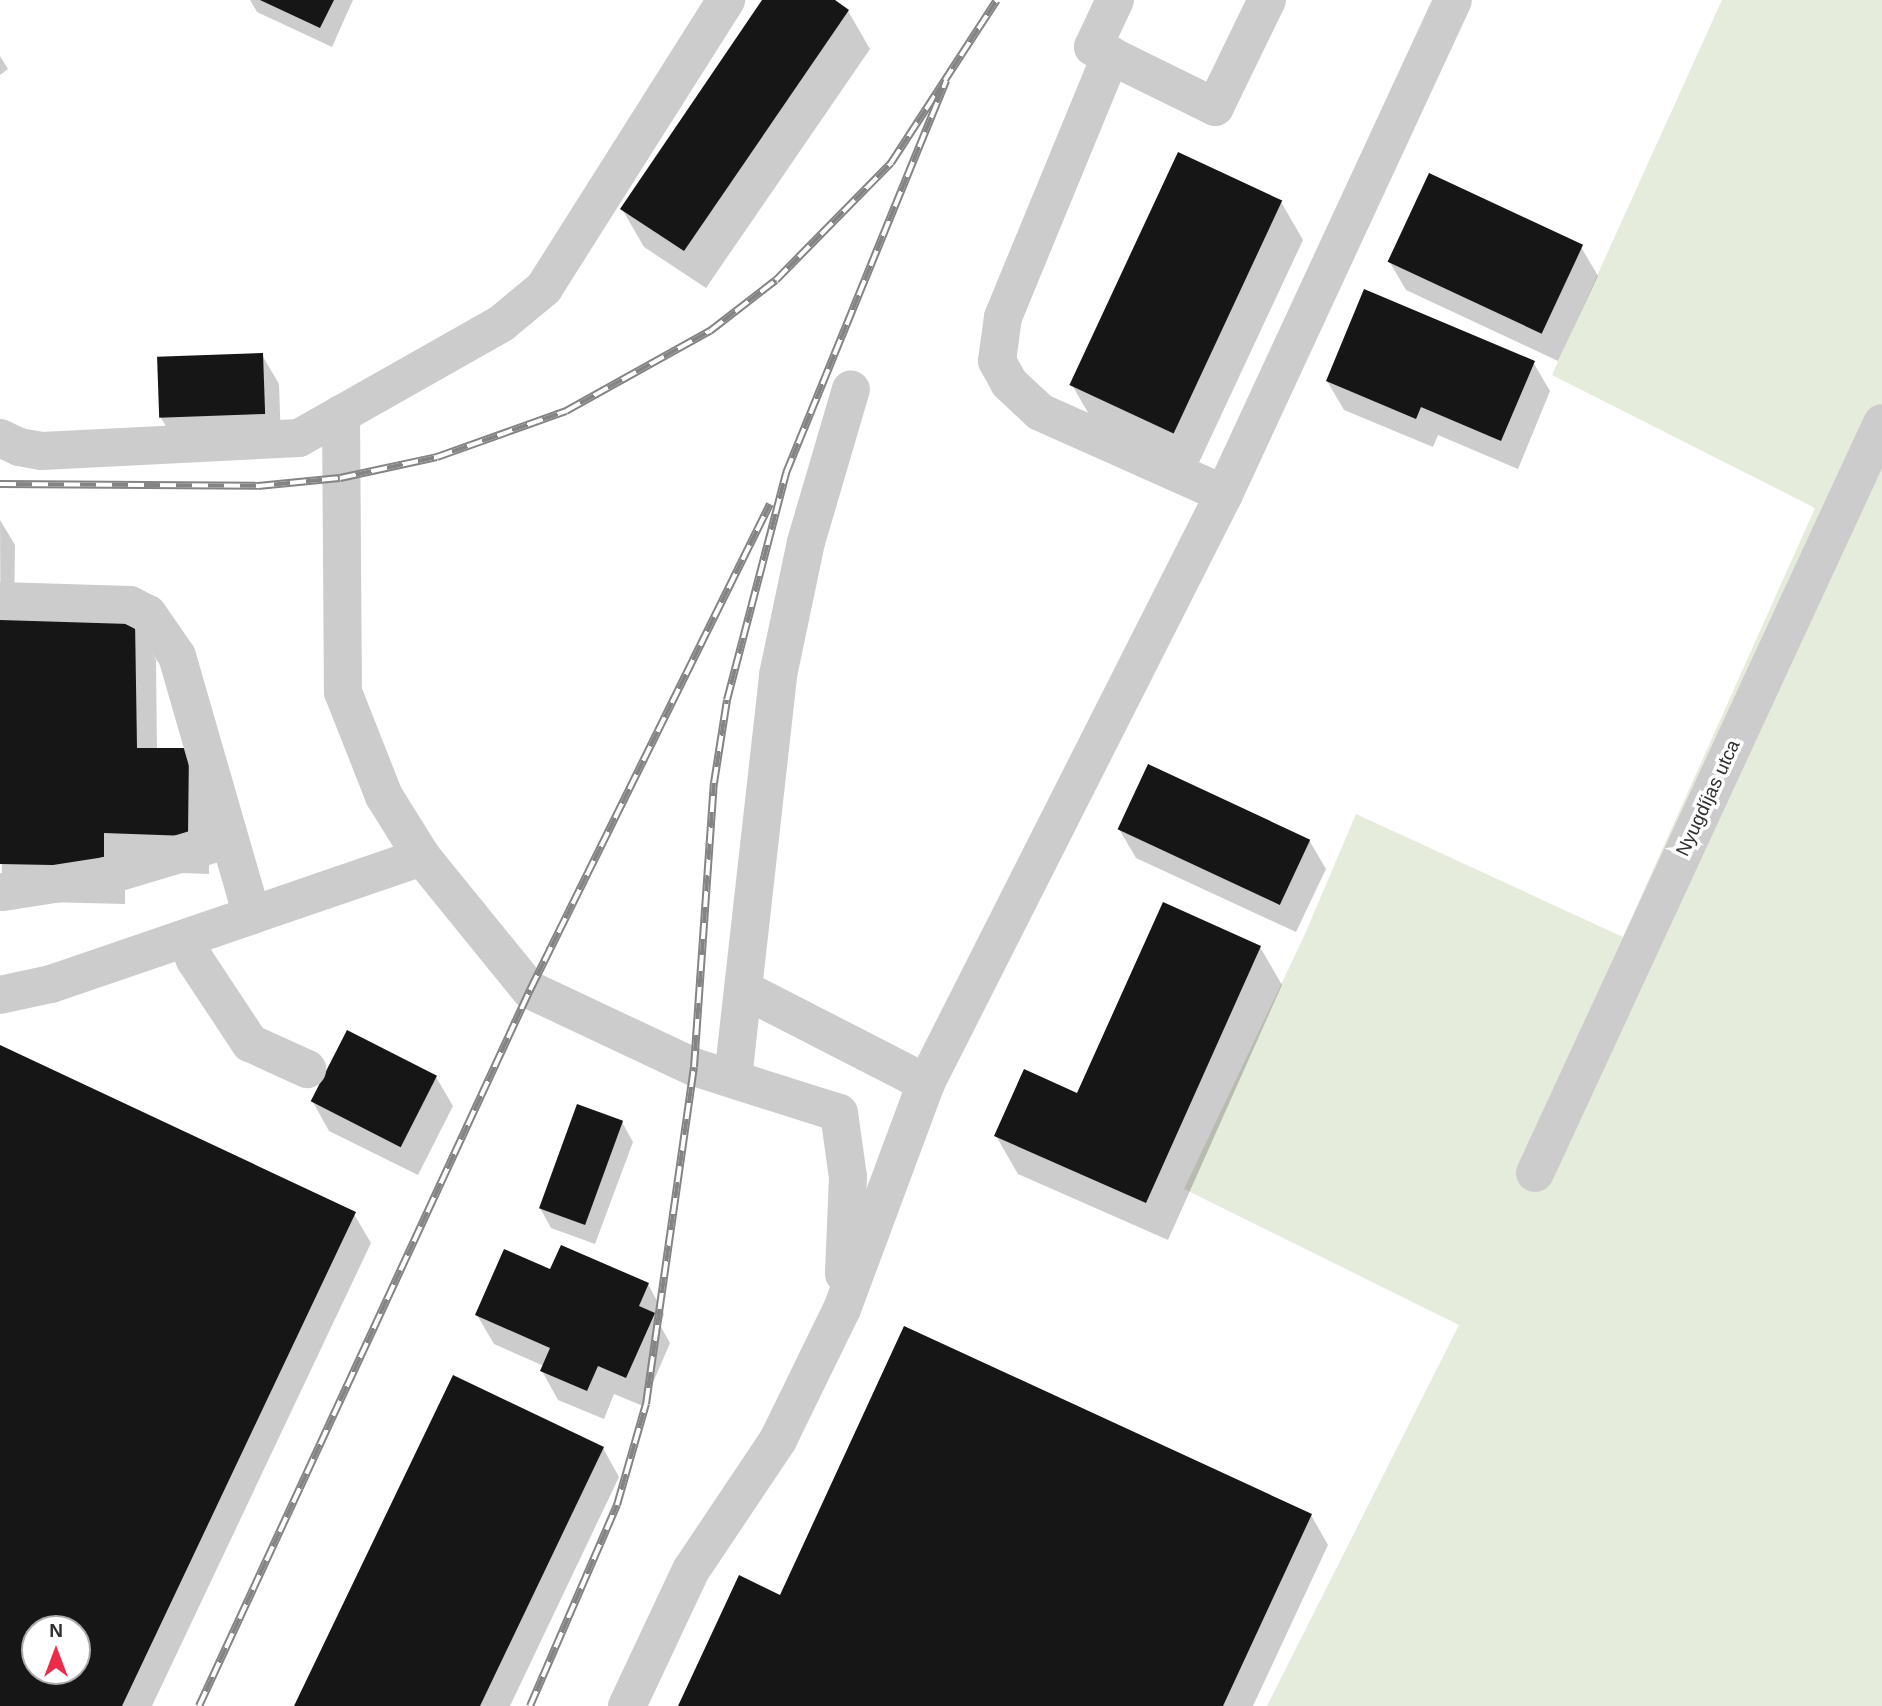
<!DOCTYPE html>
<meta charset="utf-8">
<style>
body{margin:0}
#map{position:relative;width:1882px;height:1706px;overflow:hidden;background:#fff;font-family:Helvetica,sans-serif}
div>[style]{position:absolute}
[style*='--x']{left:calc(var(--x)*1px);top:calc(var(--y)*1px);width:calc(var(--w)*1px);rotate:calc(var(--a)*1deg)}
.green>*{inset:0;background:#e6ecdc}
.shadow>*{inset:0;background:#0003}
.building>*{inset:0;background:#161616;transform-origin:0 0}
.minor>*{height:38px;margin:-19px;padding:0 19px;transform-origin:19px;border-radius:19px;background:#ccc}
.rail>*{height:8px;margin-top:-4px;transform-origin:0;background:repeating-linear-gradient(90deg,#fff 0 16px,#848484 0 32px);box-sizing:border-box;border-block:2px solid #848484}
span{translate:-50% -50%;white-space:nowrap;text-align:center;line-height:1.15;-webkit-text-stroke:7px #fff;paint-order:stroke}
.street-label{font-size:19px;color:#2f2f2f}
.north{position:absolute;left:21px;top:1615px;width:70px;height:70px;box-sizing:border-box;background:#fff;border:2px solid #acacac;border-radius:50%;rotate:0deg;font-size:19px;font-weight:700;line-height:28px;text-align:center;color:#2f2f2f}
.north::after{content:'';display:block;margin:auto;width:24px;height:32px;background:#eb2c4a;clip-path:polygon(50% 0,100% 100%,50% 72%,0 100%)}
</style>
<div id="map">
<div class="green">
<i style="clip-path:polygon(1722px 0,1882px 0,1882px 1706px,1267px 1706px,1459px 1325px,1184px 1189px,1305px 934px,1356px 814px,1623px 937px,1815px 508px,1552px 375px)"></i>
</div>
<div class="shadow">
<i style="clip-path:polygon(250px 0,353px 0,332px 47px,257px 12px)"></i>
<i style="clip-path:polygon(764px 0,832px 0,848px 11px,870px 49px,706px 288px,644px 247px,622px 209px)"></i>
<i style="clip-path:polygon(0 56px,8px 69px,0 75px)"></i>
<i style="clip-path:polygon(1281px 202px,1303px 240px,1196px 469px,1094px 423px,1072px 385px)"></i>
<i style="clip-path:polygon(1581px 247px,1598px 276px,1558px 361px,1406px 290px,1389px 261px)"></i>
<i style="clip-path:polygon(262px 355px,279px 384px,281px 442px,178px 447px,161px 418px)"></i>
<i style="clip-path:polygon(1533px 362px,1550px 391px,1518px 469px,1438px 435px,1433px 447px,1344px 410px,1327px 381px)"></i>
<i style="clip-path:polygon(0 520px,15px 545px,14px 618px,134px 621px,156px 660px,157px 750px,188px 750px,210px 788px,209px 874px,125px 871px,125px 904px,2px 901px)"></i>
<i style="clip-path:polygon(1119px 829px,1309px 840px,1326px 869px,1296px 932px,1136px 858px)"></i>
<i style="clip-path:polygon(1260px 947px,1282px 985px,1168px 1240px,1018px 1174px,996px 1136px,1078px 1095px)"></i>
<i style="clip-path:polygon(evenodd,0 1047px,354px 1214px,371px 1243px,152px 1706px,0 1706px,0 1047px,35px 1629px,77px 1629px,77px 1671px,35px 1671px,35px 1629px)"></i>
<i style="clip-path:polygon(436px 1077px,453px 1106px,418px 1175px,329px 1131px,313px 1102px)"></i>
<i style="clip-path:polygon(622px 1122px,633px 1142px,595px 1244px,551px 1228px,540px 1208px)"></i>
<i style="clip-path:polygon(551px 1271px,648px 1284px,664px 1314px,660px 1325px,670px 1343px,643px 1406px,614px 1394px,604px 1419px,558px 1400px,542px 1371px,544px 1366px,494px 1344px,477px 1315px)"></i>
<i style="clip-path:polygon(603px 1448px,619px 1477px,510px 1706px,296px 1706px)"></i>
<i style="clip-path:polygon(1311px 1515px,1328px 1545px,1253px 1706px,680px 1706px,780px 1597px)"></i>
</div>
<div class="building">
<i style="clip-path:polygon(260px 0,334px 0,320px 28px)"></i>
<i style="clip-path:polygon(762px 0,835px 0,849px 10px,684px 251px,620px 209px)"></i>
<i style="left:1178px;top:152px;width:115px;height:257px;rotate:25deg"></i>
<i style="left:1429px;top:173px;width:170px;height:98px;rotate:25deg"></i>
<i style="clip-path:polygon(1364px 289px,1535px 361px,1501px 441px,1421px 407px,1416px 419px,1326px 381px)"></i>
<i style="left:263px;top:353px;width:61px;height:106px;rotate:88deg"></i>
<i style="clip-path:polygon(0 615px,135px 620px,137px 748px,189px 748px,188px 836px,104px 833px,104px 866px,0 864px)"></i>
<i style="left:1148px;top:764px;width:179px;height:72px;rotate:25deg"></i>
<i style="clip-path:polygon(1163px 902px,1261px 946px,1146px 1203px,994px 1136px,1024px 1069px,1077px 1093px)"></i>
<i style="left:347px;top:1030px;width:101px;height:80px;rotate:27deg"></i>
<i style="clip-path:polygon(evenodd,0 1045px,356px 1212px,122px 1706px,0 1706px,0 1045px,35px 1629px,77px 1629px,77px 1671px,35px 1671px,35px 1629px)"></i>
<i style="left:577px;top:1104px;width:49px;height:111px;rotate:20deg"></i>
<i style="clip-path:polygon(561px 1245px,649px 1283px,639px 1306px,655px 1313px,626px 1378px,598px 1366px,587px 1391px,540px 1371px,550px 1348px,475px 1315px,504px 1249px,550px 1269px)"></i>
<i style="clip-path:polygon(904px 1326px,1312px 1514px,1223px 1706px,678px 1706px,739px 1575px,780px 1595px)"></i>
<i style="clip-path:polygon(453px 1375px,604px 1447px,480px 1706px,294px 1706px)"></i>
</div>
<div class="minor">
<i style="--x:1115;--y:0;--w:52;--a:115.1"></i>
<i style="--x:1093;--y:47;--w:136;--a:26.2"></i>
<i style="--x:1215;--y:107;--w:119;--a:-64.1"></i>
<i style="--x:1111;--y:55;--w:283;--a:112.4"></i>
<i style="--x:1003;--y:317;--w:44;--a:97.8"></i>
<i style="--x:997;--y:361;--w:25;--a:61"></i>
<i style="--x:1009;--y:383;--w:42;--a:43.1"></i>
<i style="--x:1040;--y:412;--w:201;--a:24"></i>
<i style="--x:341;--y:414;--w:278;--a:89.6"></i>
<i style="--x:343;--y:692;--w:112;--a:68.5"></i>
<i style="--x:384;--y:796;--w:72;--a:58.1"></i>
<i style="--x:422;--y:857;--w:171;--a:50.9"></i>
<i style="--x:530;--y:990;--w:181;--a:25.2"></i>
<i style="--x:694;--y:1067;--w:152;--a:17.6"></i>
<i style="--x:839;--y:1113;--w:65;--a:82"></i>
<i style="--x:848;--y:1177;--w:97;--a:92.4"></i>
<i style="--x:0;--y:438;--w:21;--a:25"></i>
<i style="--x:19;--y:447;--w:23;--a:10"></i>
<i style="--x:42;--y:451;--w:257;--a:-2.9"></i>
<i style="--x:299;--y:438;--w:233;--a:-29.5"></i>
<i style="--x:502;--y:323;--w:55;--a:-39.8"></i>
<i style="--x:544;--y:288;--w:341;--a:-57.7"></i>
<i style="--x:0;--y:601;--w:130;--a:1.8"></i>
<i style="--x:130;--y:605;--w:20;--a:27"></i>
<i style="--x:148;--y:614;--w:51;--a:55.4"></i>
<i style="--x:177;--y:656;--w:270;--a:73.9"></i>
<i style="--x:3;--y:892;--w:104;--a:-8.8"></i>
<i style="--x:106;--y:876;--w:128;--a:-16.7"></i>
<i style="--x:186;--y:938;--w:24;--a:68"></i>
<i style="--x:195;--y:960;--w:100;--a:56.5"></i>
<i style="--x:250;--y:1043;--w:63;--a:24.5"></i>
<i style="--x:743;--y:989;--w:206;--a:27.2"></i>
<i style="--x:0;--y:995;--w:52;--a:-12.2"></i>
<i style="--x:51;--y:984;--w:392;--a:-18.9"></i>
<i style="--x:733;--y:1078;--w:406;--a:-83.6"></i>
<i style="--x:778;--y:675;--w:136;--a:-78.1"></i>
<i style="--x:806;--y:542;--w:159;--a:-73.6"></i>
<i style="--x:1535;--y:1173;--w:826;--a:-65.17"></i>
<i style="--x:627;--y:1706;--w:150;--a:-64.8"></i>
<i style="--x:691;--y:1570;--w:156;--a:-56.2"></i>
<i style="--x:778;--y:1440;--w:146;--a:-64"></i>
<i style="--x:842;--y:1309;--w:241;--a:-69.6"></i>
<i style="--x:926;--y:1083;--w:660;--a:-63.16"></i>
<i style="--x:1224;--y:494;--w:544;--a:-65.13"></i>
</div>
<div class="rail">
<i style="--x:0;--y:484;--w:258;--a:0.4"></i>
<i style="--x:258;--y:486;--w:82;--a:-5.6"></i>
<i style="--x:340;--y:478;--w:99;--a:-12.2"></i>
<i style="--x:437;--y:457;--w:137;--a:-19.6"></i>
<i style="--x:566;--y:411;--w:165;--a:-29.1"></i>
<i style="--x:710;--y:331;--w:83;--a:-37.7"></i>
<i style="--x:776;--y:280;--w:164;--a:-45.5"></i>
<i style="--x:891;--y:163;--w:194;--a:-57"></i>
<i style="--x:199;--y:1706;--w:789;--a:-65.19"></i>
<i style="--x:530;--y:990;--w:542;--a:-63.72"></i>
<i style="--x:530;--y:1706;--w:219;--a:-66.6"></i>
<i style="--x:617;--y:1505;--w:105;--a:-74"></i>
<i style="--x:646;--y:1404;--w:340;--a:-81.9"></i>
<i style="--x:694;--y:1067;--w:285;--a:-86"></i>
<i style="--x:714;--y:783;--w:84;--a:-81.1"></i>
<i style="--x:727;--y:700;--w:235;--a:-75.4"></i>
<i style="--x:786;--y:473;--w:424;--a:-67.8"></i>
</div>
<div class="street-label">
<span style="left:1708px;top:798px;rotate:-65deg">Nyugdíjas utca</span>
</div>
<div class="north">N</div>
</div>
